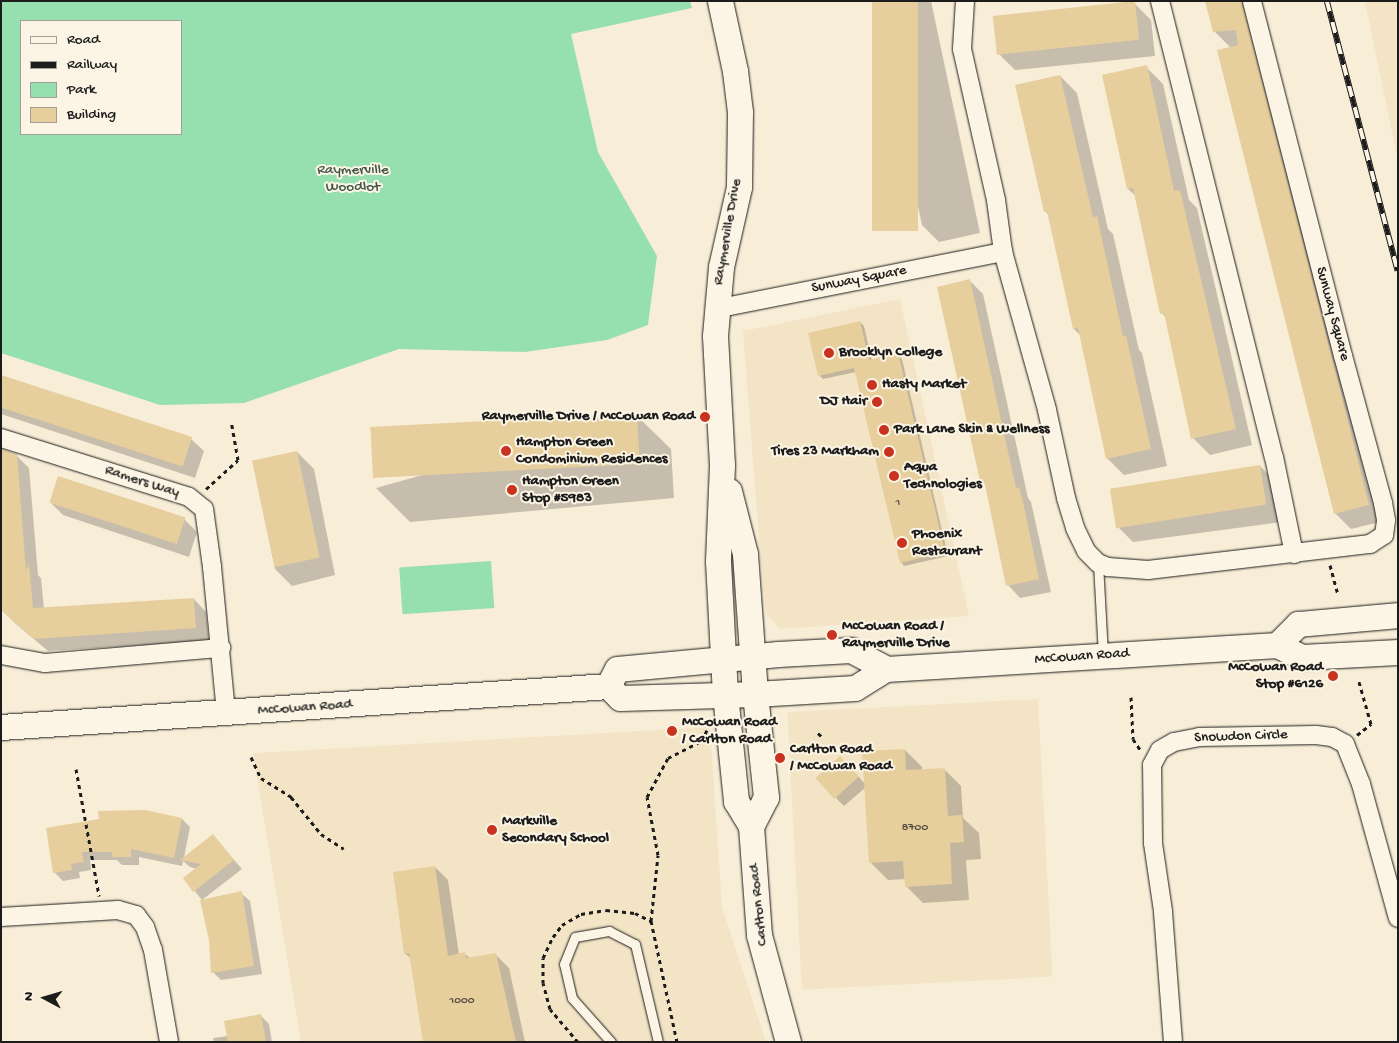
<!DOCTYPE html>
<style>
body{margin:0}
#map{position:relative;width:1399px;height:1043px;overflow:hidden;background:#f8edd7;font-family:"Gochi Hand",sans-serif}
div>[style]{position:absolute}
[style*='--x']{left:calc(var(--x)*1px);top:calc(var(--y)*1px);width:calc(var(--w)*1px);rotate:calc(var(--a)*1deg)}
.built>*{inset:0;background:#f3e4c6;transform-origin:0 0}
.green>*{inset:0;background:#96dfae;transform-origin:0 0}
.shadow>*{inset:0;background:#0003}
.building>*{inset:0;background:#e7ce9d;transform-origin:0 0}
.path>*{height:3px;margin-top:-1.5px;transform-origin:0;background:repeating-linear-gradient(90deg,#1c1c1c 0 4px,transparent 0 8px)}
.roads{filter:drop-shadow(0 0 1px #1c1c1c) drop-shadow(0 0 1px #1c1c1c)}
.lane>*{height:9px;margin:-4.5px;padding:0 4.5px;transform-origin:4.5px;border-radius:4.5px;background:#fcf5e5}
.street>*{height:18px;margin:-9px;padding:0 9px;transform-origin:9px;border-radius:9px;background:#fcf5e5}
.secondary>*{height:25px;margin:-12.5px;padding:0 12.5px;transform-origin:12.5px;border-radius:12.5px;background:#fcf5e5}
.rail>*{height:5.5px;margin-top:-2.75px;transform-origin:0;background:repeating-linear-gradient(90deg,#fcf5e5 0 11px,#1c1c1c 0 22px);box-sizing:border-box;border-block:1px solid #1c1c1c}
.dots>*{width:14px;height:14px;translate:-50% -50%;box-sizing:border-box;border:2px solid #fcf5e5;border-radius:50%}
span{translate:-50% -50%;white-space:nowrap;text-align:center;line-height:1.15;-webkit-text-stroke:4px #fcf5e5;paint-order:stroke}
.number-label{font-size:12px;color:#4f483c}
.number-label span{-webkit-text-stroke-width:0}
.park-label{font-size:15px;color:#415648}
.street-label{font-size:15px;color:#1c1c1c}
.poi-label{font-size:15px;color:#1c1c1c;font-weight:700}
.left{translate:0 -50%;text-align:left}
.right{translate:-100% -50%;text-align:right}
.frame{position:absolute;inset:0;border:2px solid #1c1c1c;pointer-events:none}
.legend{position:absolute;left:20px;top:20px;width:162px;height:115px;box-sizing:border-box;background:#fcf5e5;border:1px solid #a29e95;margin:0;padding:6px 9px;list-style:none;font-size:15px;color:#1c1c1c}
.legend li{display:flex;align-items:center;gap:10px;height:25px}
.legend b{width:25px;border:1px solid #a29e95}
.north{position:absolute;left:20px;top:973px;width:50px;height:50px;-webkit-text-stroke:4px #fcf5e5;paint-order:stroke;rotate:276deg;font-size:14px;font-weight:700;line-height:20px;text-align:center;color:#1c1c1c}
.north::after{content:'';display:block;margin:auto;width:18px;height:22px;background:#1c1c1c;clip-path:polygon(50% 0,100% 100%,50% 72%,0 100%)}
</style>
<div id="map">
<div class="built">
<i style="clip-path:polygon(1365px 1px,1398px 1px,1398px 162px)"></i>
<i style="clip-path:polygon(900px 299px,969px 616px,780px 629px,767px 615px,763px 591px,743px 331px)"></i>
<i style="left:1038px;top:699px;width:278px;height:251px;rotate:87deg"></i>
<i style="clip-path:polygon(710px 727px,722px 907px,766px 1042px,301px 1042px,253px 753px)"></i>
</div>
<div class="green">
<i style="clip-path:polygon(evenodd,1px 1px,690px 1px,692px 8px,571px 34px,598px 152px,657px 256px,648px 325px,607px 340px,525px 352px,399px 349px,244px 403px,160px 405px,1px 353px,1px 1px,21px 21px,181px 21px,181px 134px,21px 134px,21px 21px)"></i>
<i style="left:491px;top:561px;width:47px;height:92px;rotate:86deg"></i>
</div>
<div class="shadow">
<i style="clip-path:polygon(873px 1px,931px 1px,980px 233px,939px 242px,922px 225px)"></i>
<i style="clip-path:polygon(1207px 1px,1255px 1px,1384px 521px,1351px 529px,1335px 513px,1231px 48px,1214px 31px)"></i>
<i style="clip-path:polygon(1134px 3px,1151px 20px,1155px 56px,1015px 70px,998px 53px)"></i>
<i style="clip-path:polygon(1146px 67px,1163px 84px,1189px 200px,1197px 208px,1252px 445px,1210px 455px,1193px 438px,1166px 318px,1162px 313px,1136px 196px,1128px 189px,1104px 76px)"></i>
<i style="clip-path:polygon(1060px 76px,1077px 93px,1108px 229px,1113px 234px,1139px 350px,1142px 353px,1167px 466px,1124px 475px,1107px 458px,1080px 335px,1074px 329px,1049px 215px,1045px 211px)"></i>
<i style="clip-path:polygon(970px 281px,983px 294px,1028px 498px,1031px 502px,1051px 592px,1020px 598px,1008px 585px,987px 486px,981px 480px)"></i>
<i style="clip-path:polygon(860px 322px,864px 326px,872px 361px,898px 355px,902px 359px,948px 556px,904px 566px,901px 562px,856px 372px,823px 379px,820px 376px)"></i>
<i style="clip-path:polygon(1px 376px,191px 439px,204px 451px,195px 478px,1px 414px)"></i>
<i style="clip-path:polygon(636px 415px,671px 449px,674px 498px,410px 522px,376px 488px)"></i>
<i style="clip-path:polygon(1px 451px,16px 455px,29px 468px,38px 575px,41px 578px,44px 609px,194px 599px,206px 612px,209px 641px,48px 651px,16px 624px,3px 611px,1px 590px)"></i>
<i style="clip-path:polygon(297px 452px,314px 469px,335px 575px,292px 586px,275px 569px,253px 463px)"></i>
<i style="clip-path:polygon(1260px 466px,1277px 483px,1282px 522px,1133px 542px,1116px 525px)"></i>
<i style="clip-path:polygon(51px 503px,184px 519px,197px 532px,189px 557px,63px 515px)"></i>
<i style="clip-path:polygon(905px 750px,922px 767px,922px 770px,944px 769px,961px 786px,963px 818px,979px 833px,981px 859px,966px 860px,969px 900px,923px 903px,906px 886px,906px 879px,888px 880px,871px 863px,866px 787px,844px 806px,836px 798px,849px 766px,866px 785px)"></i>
<i style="clip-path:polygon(182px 819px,190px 827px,184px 858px,213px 836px,242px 869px,202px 900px,184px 878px,197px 869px,190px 867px,183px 861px,182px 866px,139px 857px,139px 865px,122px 865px,117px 860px,90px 860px,91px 870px,79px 872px,80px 878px,63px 881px,55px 873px,47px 829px)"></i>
<i style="clip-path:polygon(435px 867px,448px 880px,459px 955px,465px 954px,470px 958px,496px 955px,509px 968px,525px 1042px,424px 1042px,411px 959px,405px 953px)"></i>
<i style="clip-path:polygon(241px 893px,250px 901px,262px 974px,221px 980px,213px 972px)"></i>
<i style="clip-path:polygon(261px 1016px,269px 1024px,272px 1042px,214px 1042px,213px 1038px,228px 1036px)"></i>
</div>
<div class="building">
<i style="left:872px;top:1px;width:46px;height:230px"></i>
<i style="left:1135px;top:1px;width:39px;height:143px;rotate:84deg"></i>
<i style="clip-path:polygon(1205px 1px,1242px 1px,1369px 505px,1334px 514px,1217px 50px,1238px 45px,1236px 30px,1213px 32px)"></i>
<i style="clip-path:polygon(1147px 65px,1174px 191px,1180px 190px,1236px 429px,1191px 439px,1164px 313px,1160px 314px,1133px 188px,1127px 189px,1102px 75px)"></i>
<i style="clip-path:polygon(1060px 75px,1093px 217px,1097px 216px,1123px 336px,1126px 335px,1151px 449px,1106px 459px,1078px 328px,1073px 329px,1047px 211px,1044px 212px,1015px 85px)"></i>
<i style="clip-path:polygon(970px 279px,1016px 488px,1019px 487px,1022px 497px,1039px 579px,1006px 586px,984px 480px,980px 481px,937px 287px)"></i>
<i style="clip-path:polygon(860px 321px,869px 360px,898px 353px,945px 552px,900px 563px,854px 368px,818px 376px,808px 333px)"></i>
<i style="left:1px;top:375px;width:201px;height:31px;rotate:18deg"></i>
<i style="left:637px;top:413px;width:51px;height:267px;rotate:87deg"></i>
<i style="clip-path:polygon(1px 449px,17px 454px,26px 571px,29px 564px,33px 608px,194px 598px,196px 628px,34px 639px,2px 611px)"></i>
<i style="left:297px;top:451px;width:109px;height:46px;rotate:78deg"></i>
<i style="left:1260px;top:465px;width:40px;height:152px;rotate:81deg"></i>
<i style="left:58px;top:476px;width:134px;height:28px;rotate:18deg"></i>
<i style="clip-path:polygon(905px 749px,906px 770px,945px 768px,948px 816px,962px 815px,964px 842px,950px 843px,952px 884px,905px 887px,903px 861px,869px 863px,862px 751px)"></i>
<i style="left:840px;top:756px;width:28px;height:33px;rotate:48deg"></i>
<i style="clip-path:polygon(145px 810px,182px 818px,174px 858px,131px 849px,131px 857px,112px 857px,112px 852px,82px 852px,84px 862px,71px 864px,72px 870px,53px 873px,46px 828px,99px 819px,98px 811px)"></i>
<i style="clip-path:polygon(213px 834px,234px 860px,193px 892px,183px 878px,201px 864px,180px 860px)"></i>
<i style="clip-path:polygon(435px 866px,448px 956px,465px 952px,466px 958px,496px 953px,516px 1042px,423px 1042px,409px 953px,404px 954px,393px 872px)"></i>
<i style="clip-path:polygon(242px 891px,254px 966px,211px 973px,209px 940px,200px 900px)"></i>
<i style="clip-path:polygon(261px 1014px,266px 1042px,228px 1042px,224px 1021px)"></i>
</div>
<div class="path">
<i style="--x:206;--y:489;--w:43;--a:-42.2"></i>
<i style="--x:238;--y:460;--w:39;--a:-100"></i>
<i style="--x:1330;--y:565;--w:30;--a:75"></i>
<i style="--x:1131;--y:697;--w:42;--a:87.3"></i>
<i style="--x:1133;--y:739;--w:14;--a:56"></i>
<i style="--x:818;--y:733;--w:6;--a:45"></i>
<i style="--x:1357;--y:735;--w:18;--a:-38"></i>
<i style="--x:1371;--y:724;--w:44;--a:-105.9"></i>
<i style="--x:251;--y:757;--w:23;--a:65"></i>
<i style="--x:261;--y:778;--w:36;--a:32"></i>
<i style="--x:291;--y:797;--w:48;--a:51"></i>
<i style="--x:321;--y:834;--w:27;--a:33"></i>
<i style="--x:76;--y:769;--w:129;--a:79.7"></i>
<i style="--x:578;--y:1042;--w:43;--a:-130.3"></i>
<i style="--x:550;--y:1009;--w:27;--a:-105"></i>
<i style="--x:543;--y:983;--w:25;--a:-90"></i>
<i style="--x:543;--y:958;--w:23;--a:-65"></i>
<i style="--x:553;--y:937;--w:15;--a:-53"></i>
<i style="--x:562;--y:925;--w:22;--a:-30"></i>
<i style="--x:581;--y:914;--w:25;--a:-9"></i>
<i style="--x:606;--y:910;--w:29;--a:6"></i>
<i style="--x:635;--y:913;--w:18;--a:27"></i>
<i style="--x:677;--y:1042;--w:124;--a:-102.1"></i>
<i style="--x:651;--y:921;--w:66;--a:-83.9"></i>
<i style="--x:658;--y:855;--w:59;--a:-100.7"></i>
<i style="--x:647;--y:797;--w:44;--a:-61.7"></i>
<i style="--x:668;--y:758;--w:38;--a:-27"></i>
<i style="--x:702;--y:741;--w:12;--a:-66"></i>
</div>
<div class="roads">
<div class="lane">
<i style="--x:1098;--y:563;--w:92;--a:86.9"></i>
<i style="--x:611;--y:1042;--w:59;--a:-131.6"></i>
<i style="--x:572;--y:998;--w:35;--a:-103"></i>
<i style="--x:564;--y:964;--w:29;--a:-68"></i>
<i style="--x:575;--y:937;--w:35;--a:-10"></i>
<i style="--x:609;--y:931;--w:29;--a:27"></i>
<i style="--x:635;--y:944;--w:101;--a:76.8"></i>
</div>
<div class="street">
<i style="--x:965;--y:1;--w:48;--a:93.6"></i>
<i style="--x:962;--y:49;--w:155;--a:77.3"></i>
<i style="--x:996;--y:200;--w:52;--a:82.3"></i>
<i style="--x:1003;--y:252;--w:164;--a:74.4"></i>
<i style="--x:1047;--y:410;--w:90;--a:77.8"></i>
<i style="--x:1066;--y:498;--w:31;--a:73"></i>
<i style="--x:1075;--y:528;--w:25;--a:64"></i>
<i style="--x:1086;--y:551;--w:17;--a:45"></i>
<i style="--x:1098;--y:563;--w:11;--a:22"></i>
<i style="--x:1108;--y:567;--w:40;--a:4.3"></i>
<i style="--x:1148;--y:570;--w:224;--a:-6.7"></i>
<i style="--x:1370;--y:544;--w:17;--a:-33"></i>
<i style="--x:1384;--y:535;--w:15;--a:-82"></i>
<i style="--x:1386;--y:520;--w:17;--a:-100"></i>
<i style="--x:1383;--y:503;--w:152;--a:-105.2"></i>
<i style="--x:1343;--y:356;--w:366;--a:-104.4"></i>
<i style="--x:1160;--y:1;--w:470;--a:76"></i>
<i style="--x:1274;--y:457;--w:99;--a:78.3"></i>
<i style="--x:715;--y:309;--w:294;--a:-11.2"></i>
<i style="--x:1;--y:438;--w:197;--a:17.4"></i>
<i style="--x:189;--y:497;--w:19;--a:39"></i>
<i style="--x:204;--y:509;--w:59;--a:82.1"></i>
<i style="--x:212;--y:567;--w:147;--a:84.5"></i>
<i style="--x:1;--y:655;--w:45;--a:10.3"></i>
<i style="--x:45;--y:663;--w:177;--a:-4.9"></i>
<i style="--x:1;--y:917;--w:117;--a:-3.4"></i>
<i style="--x:118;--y:910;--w:19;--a:16"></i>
<i style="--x:136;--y:915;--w:15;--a:53"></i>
<i style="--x:145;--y:927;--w:24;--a:71"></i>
<i style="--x:153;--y:950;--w:93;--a:80.1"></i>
<i style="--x:1173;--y:1042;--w:131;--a:-94.4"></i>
<i style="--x:1163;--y:911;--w:69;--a:-98.4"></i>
<i style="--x:1153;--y:843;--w:78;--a:-90.7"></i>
<i style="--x:1152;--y:765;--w:17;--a:-62"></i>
<i style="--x:1160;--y:750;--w:16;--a:-30"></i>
<i style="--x:1174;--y:742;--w:25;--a:-11"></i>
<i style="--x:1199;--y:737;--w:117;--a:-1"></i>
<i style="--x:1316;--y:735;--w:16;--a:7"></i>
<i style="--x:1332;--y:737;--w:15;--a:28"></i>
<i style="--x:1345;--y:744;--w:43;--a:68.2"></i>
<i style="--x:1361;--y:784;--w:139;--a:74.6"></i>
</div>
<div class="secondary">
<i style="--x:720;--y:1;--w:72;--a:77.9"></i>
<i style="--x:735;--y:71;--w:41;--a:83"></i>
<i style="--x:740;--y:112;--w:75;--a:90.8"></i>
<i style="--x:739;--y:187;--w:82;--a:102.7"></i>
<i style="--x:721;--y:267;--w:69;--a:95"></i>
<i style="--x:715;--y:336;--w:129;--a:86.9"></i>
<i style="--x:722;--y:465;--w:96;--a:92.4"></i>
<i style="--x:718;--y:561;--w:133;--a:87"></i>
<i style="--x:725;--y:694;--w:108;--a:84.1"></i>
<i style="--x:736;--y:801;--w:29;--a:59"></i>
<i style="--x:751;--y:826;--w:109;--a:85.8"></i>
<i style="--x:759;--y:935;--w:111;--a:74.8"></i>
<i style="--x:729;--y:491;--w:65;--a:75.7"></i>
<i style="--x:745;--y:554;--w:140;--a:85.9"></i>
<i style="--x:755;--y:694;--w:104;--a:83.9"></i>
<i style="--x:766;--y:797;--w:33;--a:117"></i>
<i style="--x:1277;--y:645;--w:30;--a:-45"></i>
<i style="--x:1298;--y:624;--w:100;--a:-5.1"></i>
<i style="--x:608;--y:686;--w:17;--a:45"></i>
<i style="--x:620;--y:698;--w:135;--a:-1.7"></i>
<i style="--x:755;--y:694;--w:100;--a:-3.4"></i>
<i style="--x:855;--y:688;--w:36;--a:-32"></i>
<i style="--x:886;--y:669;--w:392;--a:-3.5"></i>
<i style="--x:1277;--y:645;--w:28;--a:26"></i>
<i style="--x:1302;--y:657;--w:96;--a:-3"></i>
<i style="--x:608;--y:686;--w:19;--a:-62"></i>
<i style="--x:617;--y:669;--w:162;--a:-5.3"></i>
<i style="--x:778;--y:654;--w:73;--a:-3.1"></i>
<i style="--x:851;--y:650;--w:40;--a:28"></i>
<i style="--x:1;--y:727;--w:608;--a:-3.86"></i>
</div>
</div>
<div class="rail">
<i style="--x:1327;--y:1;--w:279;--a:75.3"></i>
</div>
<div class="dots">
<i style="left:829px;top:353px;background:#c8321e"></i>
<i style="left:872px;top:385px;background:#c8321e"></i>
<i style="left:877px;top:402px;background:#c8321e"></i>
<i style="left:705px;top:417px;background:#c8321e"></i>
<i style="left:884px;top:430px;background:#c8321e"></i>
<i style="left:506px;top:451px;background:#c8321e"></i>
<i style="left:889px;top:452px;background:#c8321e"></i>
<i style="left:894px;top:476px;background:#c8321e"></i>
<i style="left:512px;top:490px;background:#c8321e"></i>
<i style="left:902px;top:543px;background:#c8321e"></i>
<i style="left:832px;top:635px;background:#c8321e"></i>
<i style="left:1333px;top:676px;background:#c8321e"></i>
<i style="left:672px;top:731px;background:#c8321e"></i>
<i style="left:780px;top:758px;background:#c8321e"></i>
<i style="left:492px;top:830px;background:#c8321e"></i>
</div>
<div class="number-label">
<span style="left:898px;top:504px">1</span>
<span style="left:915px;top:829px">8700</span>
<span style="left:462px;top:1002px">1000</span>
</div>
<div class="park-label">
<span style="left:353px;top:179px">Raymerville<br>Woodlot</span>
</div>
<div class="street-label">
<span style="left:728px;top:232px;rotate:-80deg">Raymerville Drive</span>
<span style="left:859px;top:280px;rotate:-11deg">Sunway Square</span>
<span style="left:1332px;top:314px;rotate:75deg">Sunway Square</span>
<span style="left:142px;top:482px;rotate:18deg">Ramers Way</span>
<span style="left:1082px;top:657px;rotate:-4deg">McCowan Road</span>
<span style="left:305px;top:708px;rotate:-4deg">McCowan Road</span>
<span style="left:1241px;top:737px;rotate:-2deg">Snowdon Circle</span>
<span style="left:759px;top:905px;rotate:-96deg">Carlton Road</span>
</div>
<div class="poi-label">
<span class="left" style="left:839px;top:353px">Brooklyn College</span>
<span class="left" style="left:882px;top:385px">Hasty Market</span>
<span class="right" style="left:867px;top:402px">DJ Hair</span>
<span class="right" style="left:695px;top:417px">Raymerville Drive / McCowan Road</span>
<span class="left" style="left:894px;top:430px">Park Lane Skin &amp; Wellness</span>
<span class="left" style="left:516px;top:451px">Hampton Green<br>Condominium Residences</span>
<span class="right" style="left:879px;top:452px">Tires 23 Markham</span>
<span class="left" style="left:904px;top:476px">Aqua<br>Technologies</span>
<span class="left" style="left:522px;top:490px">Hampton Green<br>Stop #5983</span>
<span class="left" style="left:912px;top:543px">Phoenix<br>Restaurant</span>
<span class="left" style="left:842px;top:635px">McCowan Road /<br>Raymerville Drive</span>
<span class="right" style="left:1323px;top:676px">McCowan Road<br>Stop #6126</span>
<span class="left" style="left:682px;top:731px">McCowan Road<br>/ Carlton Road</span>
<span class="left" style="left:790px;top:758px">Carlton Road<br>/ McCowan Road</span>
<span class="left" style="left:502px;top:830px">Markville<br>Secondary School</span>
</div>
<div class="frame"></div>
<ul class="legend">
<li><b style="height:6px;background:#fcf5e5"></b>Road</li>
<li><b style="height:6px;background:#1c1c1c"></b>Railway</li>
<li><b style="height:14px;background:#96dfae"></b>Park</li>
<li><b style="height:14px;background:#e7ce9d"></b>Building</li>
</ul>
<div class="north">N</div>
</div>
